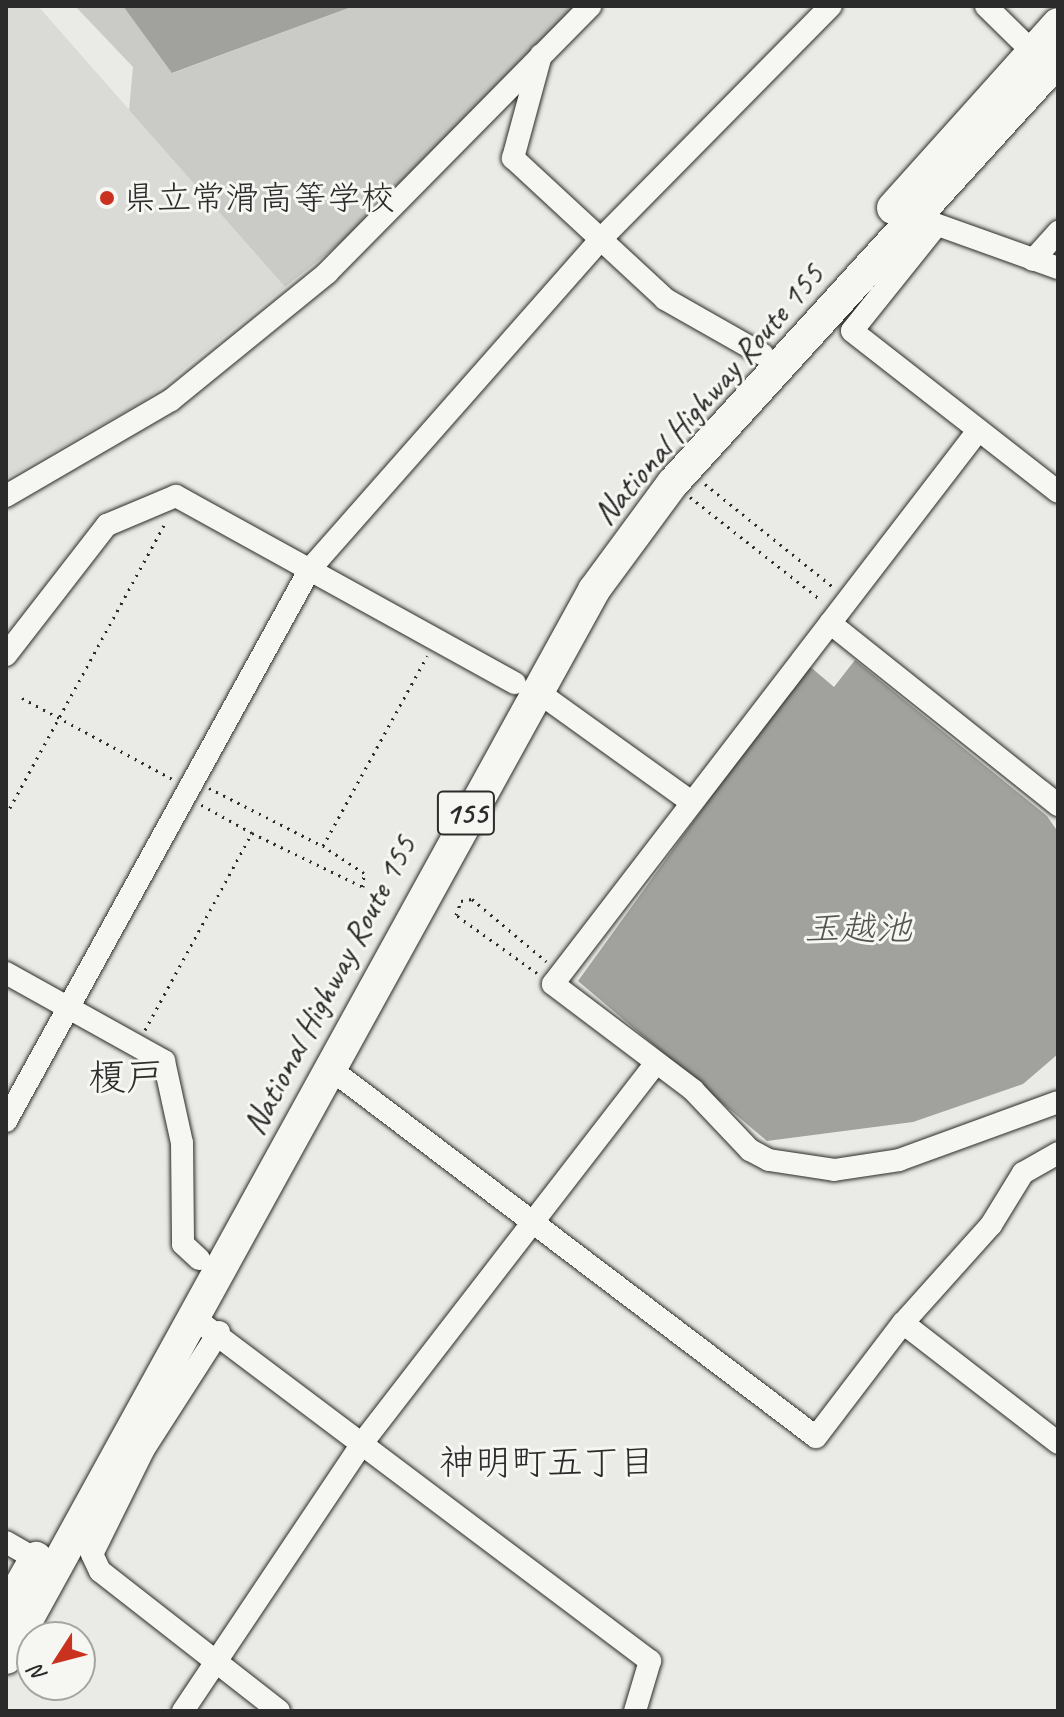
<!DOCTYPE html>
<meta charset="utf-8">
<style>
body{margin:0}
#map{position:relative;width:1064px;height:1717px;overflow:hidden;background:#eaeae6;font-family:Caveat,"Klee One",sans-serif}
div>[style]{position:absolute}
[style*='--x']{left:calc(var(--x)*1px);top:calc(var(--y)*1px);width:calc(var(--w)*1px);rotate:calc(var(--a)*1deg)}
.built>*{inset:0;background:#dadad6}
.green>*{inset:0;background:#cacac7}
.water>*{inset:0;background:#a1a19e}
.path>*{height:3px;margin-top:-1.5px;transform-origin:0;background:repeating-linear-gradient(90deg,#2b2b2b 0 2px,transparent 0 8px)}
.roads{filter:drop-shadow(0 0 2px #2b2b2b) drop-shadow(0 0 2px #2b2b2b)}
.minor>*{height:22px;margin:-11px;padding:0 11px;transform-origin:11px;border-radius:11px;background:#f6f6f2}
.highway>*{height:32px;margin:-16px;padding:0 16px;transform-origin:16px;border-radius:16px;background:#f6f6f2}
.dots>*{width:22px;height:22px;translate:-50% -50%;box-sizing:border-box;border:4px solid #f6f6f2;border-radius:50%}
span{translate:-50% -50%;white-space:nowrap;text-align:center;line-height:1.15;-webkit-text-stroke:6px #f6f6f2;paint-order:stroke}
.shield-label span{padding:2px 6px;background:#f6f6f2;border:2px solid;border-radius:6px;-webkit-text-stroke-width:0}
.shield-label{font-size:32px;color:#2b2b2b;font-weight:700}
.poi-label{font-size:34px;color:#2b2b2b}
.left{translate:0 -50%;text-align:left}
.street-label{font-size:34px;color:#2b2b2b}
.water-label{font-size:36px;color:#545453;font-style:italic}
.neighbourhood-label{font-size:36px;color:#2b2b2b}
.quarter-label{font-size:38px;color:#2b2b2b}
.frame{position:absolute;inset:0;border:8px solid #2b2b2b;pointer-events:none}
.north{position:absolute;left:16px;top:1621px;width:80px;height:80px;box-sizing:border-box;background:#f6f6f2;border:2px solid #a5a5a2;border-radius:50%;rotate:234deg;font-size:22px;font-weight:700;line-height:32px;text-align:center;color:#2b2b2b}
.north::after{content:'';display:block;margin:auto;width:28px;height:36px;background:#c8321e;clip-path:polygon(50% 0,100% 100%,50% 72%,0 100%)}
</style>
<div id="map">
<div class="built">
<i style="clip-path:polygon(6px 6px,38px 6px,285px 287px,144px 401px,6px 478px)"></i>
</div>
<div class="green">
<i style="clip-path:polygon(75px 6px,123px 6px,173px 73px,354px 6px,575px 6px,344px 240px,285px 287px,129px 110px,133px 67px)"></i>
</div>
<div class="water">
<i style="clip-path:polygon(123px 6px,354px 6px,172px 73px)"></i>
<i style="clip-path:polygon(855px 660px,1047px 816px,1058px 832px,1058px 1054px,1023px 1084px,913px 1122px,767px 1141px,578px 981px,807px 664px,834px 687px)"></i>
</div>
<div class="path">
<i style="--x:705;--y:484;--w:164;--a:38.8"></i>
<i style="--x:690;--y:497;--w:168;--a:38.2"></i>
<i style="--x:22;--y:698;--w:173;--a:28.3"></i>
<i style="--x:209;--y:788;--w:128;--a:27"></i>
<i style="--x:6;--y:815;--w:334;--a:-61.4"></i>
<i style="--x:252;--y:833;--w:123;--a:25.9"></i>
<i style="--x:363;--y:887;--w:14;--a:-86"></i>
<i style="--x:364;--y:873;--w:49;--a:-146.6"></i>
<i style="--x:323;--y:846;--w:217;--a:-61.3"></i>
<i style="--x:537;--y:973;--w:100;--a:-144.4"></i>
<i style="--x:456;--y:915;--w:15;--a:-70"></i>
<i style="--x:461;--y:901;--w:11;--a:-10"></i>
<i style="--x:472;--y:899;--w:97;--a:40"></i>
<i style="--x:145;--y:1030;--w:224;--a:-61.5"></i>
<i style="--x:252;--y:833;--w:60;--a:-150.9"></i>
</div>
<div class="roads">
<div class="minor">
<i style="--x:986;--y:6;--w:78;--a:44.5"></i>
<i style="--x:541;--y:55;--w:107;--a:105.2"></i>
<i style="--x:513;--y:158;--w:207;--a:42.8"></i>
<i style="--x:665;--y:299;--w:112;--a:29.6"></i>
<i style="--x:924;--y:220;--w:142;--a:19.7"></i>
<i style="--x:936;--y:226;--w:134;--a:128.7"></i>
<i style="--x:852;--y:331;--w:261;--a:38"></i>
<i style="--x:1033;--y:260;--w:38;--a:-48"></i>
<i style="--x:977;--y:432;--w:696;--a:127.53"></i>
<i style="--x:553;--y:984;--w:176;--a:37.1"></i>
<i style="--x:693;--y:1090;--w:83;--a:46.5"></i>
<i style="--x:750;--y:1150;--w:21;--a:28"></i>
<i style="--x:769;--y:1160;--w:66;--a:8.7"></i>
<i style="--x:834;--y:1170;--w:66;--a:-8.7"></i>
<i style="--x:899;--y:1160;--w:169;--a:-20"></i>
<i style="--x:6;--y:496;--w:191;--a:-30.2"></i>
<i style="--x:171;--y:400;--w:201;--a:-39.1"></i>
<i style="--x:327;--y:273;--w:375;--a:-45.4"></i>
<i style="--x:830;--y:623;--w:292;--a:38.6"></i>
<i style="--x:6;--y:655;--w:165;--a:-52.2"></i>
<i style="--x:107;--y:525;--w:75;--a:-22.8"></i>
<i style="--x:176;--y:496;--w:387;--a:28.9"></i>
<i style="--x:534;--y:689;--w:193;--a:35.7"></i>
<i style="--x:6;--y:973;--w:181;--a:29.1"></i>
<i style="--x:164;--y:1061;--w:84;--a:77.6"></i>
<i style="--x:182;--y:1143;--w:101;--a:89.4"></i>
<i style="--x:183;--y:1244;--w:22;--a:43"></i>
<i style="--x:328;--y:1067;--w:612;--a:37.17"></i>
<i style="--x:816;--y:1437;--w:143;--a:-52.7"></i>
<i style="--x:903;--y:1323;--w:132;--a:-48.1"></i>
<i style="--x:991;--y:1225;--w:61;--a:-58.4"></i>
<i style="--x:1023;--y:1173;--w:40;--a:-29.7"></i>
<i style="--x:6;--y:1121;--w:630;--a:-61.16"></i>
<i style="--x:310;--y:569;--w:440;--a:-48.6"></i>
<i style="--x:601;--y:239;--w:327;--a:-45.4"></i>
<i style="--x:193;--y:1317;--w:572;--a:36.97"></i>
<i style="--x:650;--y:1661;--w:52;--a:106.7"></i>
<i style="--x:903;--y:1323;--w:196;--a:37.7"></i>
<i style="--x:219;--y:1332;--w:139;--a:122.7"></i>
<i style="--x:144;--y:1449;--w:117;--a:116.3"></i>
<i style="--x:92;--y:1554;--w:19;--a:65"></i>
<i style="--x:100;--y:1571;--w:227;--a:38"></i>
<i style="--x:6;--y:1542;--w:34;--a:30"></i>
<i style="--x:183;--y:1711;--w:324;--a:-56.2"></i>
<i style="--x:363;--y:1442;--w:476;--a:-52.3"></i>
</div>
<div class="highway">
<i style="--x:893;--y:208;--w:247;--a:-48.1"></i>
<i style="--x:6;--y:1611;--w:61;--a:-60.5"></i>
<i style="--x:6;--y:1658;--w:1219;--a:-61.16"></i>
<i style="--x:594;--y:590;--w:133;--a:-53.6"></i>
<i style="--x:673;--y:483;--w:572;--a:-47.69"></i>
</div>
</div>
<div class="dots">
<i style="left:107px;top:198px;background:#c8321e"></i>
</div>
<div class="shield-label">
<span style="left:466px;top:813px">155</span>
</div>
<div class="poi-label">
<span class="left" style="left:123px;top:198px">県立常滑高等学校</span>
</div>
<div class="street-label">
<span style="left:708px;top:394px;rotate:-49deg">National Highway Route 155</span>
<span style="left:329px;top:985px;rotate:-62deg">National Highway Route 155</span>
</div>
<div class="water-label">
<span style="left:858px;top:929px">玉越池</span>
</div>
<div class="neighbourhood-label">
<span style="left:547px;top:1463px">神明町五丁目</span>
</div>
<div class="quarter-label">
<span style="left:126px;top:1078px">榎戸</span>
</div>
<div class="frame"></div>
<div class="north">N</div>
</div>
